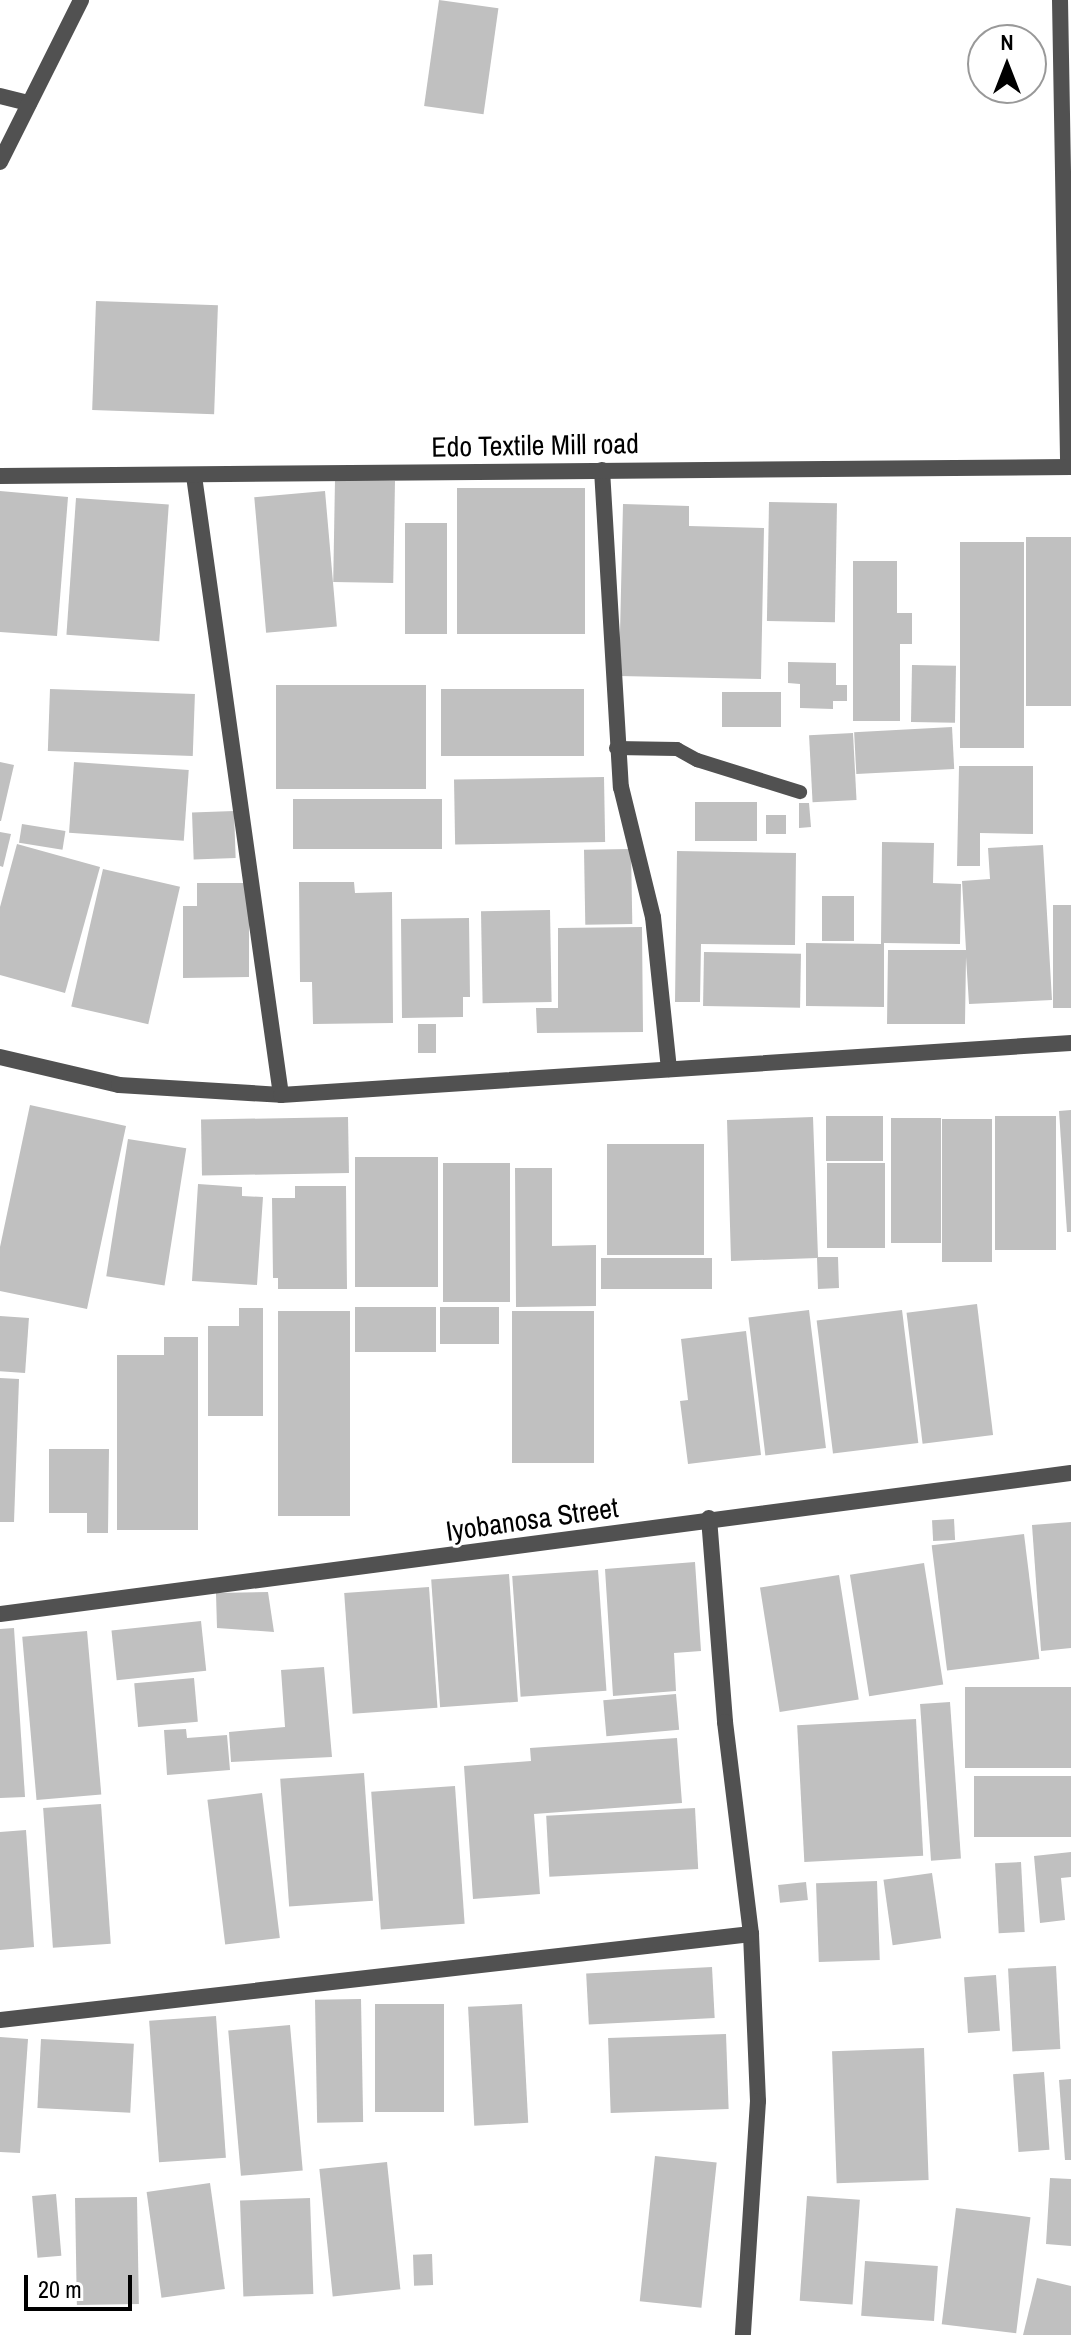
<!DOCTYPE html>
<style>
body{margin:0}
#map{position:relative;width:1071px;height:2335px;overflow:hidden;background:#fff;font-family:"Archivo Narrow",sans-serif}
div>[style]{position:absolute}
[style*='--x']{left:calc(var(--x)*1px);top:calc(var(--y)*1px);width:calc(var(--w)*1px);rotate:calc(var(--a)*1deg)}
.building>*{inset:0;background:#c0c0c0;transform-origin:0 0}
.service>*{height:14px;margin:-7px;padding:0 7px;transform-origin:7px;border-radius:7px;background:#515151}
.minor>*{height:16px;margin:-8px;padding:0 8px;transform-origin:8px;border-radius:8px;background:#515151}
.tertiary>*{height:16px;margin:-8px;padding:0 8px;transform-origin:8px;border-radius:8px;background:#515151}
span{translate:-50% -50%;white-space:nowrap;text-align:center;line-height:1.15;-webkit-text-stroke:6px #fff;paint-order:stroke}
.street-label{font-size:28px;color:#000}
.north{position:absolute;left:967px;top:24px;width:80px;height:80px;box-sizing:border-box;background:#fff;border:2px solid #999;border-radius:50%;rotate:0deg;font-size:22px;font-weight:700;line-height:32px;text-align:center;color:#000}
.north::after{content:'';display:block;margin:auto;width:28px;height:36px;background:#000;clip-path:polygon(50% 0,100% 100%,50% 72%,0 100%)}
.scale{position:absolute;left:24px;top:2275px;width:108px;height:36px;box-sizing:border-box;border:4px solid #000;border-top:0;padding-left:10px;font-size:24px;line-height:28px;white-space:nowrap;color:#000;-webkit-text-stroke:6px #fff;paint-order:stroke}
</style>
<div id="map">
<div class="building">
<i style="left:439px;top:0;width:60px;height:107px;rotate:8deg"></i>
<i style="left:96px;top:301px;width:122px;height:109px;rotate:2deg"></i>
<i style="left:335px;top:480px;width:60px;height:102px;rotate:1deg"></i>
<i style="left:457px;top:488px;width:128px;height:146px"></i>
<i style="clip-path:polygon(0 491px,68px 497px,57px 636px,0 632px)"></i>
<i style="left:325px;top:491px;width:136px;height:71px;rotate:85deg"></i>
<i style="left:76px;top:498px;width:93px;height:137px;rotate:4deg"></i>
<i style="left:769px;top:502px;width:68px;height:119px;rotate:1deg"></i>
<i style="clip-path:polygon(623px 504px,689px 506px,689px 526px,764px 528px,761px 679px,619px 676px)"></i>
<i style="left:405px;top:523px;width:42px;height:111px"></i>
<i style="left:1026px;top:537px;width:45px;height:169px"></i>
<i style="left:960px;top:542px;width:64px;height:206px"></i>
<i style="clip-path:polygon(853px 561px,897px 561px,897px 613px,912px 613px,912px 644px,900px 644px,900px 721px,853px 721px)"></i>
<i style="clip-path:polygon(788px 662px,836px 663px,836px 685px,847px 685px,847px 701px,833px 701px,833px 709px,800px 708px,800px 684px,788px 683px)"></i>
<i style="left:912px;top:665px;width:44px;height:57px;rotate:1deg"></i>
<i style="left:276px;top:685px;width:150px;height:104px"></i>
<i style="left:50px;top:689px;width:145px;height:62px;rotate:2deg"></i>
<i style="left:441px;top:689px;width:143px;height:67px"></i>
<i style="left:722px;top:692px;width:59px;height:35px"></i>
<i style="left:952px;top:727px;width:42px;height:98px;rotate:87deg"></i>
<i style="left:853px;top:733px;width:67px;height:44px;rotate:87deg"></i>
<i style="clip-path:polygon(0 762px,14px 765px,1px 821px,0 821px)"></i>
<i style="left:74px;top:762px;width:115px;height:71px;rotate:4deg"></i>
<i style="clip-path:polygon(959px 766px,1033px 766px,1033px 834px,980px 833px,980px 866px,957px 866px)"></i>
<i style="left:604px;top:777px;width:65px;height:150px;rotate:89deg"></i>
<i style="left:293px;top:799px;width:149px;height:50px"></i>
<i style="left:695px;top:802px;width:62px;height:39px"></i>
<i style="clip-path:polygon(799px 803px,809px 803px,811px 827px,799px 828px)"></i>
<i style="left:234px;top:811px;width:47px;height:42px;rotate:88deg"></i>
<i style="left:786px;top:815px;width:19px;height:20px;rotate:90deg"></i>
<i style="left:22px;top:824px;width:44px;height:19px;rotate:9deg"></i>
<i style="clip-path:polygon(0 832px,11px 834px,3px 867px,0 866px)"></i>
<i style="clip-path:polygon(882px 842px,934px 843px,933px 883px,961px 884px,960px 944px,884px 943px,884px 1007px,806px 1006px,806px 943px,881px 944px)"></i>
<i style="clip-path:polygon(17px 844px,100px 867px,65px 993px,0 975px,0 907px)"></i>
<i style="clip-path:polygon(1043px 845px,1052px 1000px,969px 1004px,966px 957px,965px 1024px,887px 1024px,888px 950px,966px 950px,962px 881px,990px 879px,988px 848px)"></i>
<i style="left:631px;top:849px;width:75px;height:47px;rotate:89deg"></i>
<i style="clip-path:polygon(677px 851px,796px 853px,795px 945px,701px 944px,700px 1002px,675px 1002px)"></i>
<i style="left:103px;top:869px;width:79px;height:141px;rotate:13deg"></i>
<i style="clip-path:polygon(299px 882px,354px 882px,355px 893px,392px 892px,393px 1023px,313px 1024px,312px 982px,300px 982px)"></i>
<i style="clip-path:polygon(197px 883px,249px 883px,249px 977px,183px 978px,183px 906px,197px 906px)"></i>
<i style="left:822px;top:896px;width:32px;height:45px"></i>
<i style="left:1053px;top:905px;width:18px;height:103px"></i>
<i style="left:550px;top:910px;width:92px;height:69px;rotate:89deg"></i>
<i style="clip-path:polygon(469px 918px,470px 997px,463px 997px,463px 1017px,402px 1018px,401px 919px)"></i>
<i style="clip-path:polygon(642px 927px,643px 1032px,537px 1033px,536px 1008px,558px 1008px,558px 928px)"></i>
<i style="left:704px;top:952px;width:97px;height:54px;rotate:1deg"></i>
<i style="left:436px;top:1024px;width:29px;height:18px;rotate:90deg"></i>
<i style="clip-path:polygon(30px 1105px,126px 1126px,87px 1309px,0 1291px,0 1247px)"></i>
<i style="clip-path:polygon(1071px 1110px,1071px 1232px,1067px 1232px,1059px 1111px)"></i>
<i style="left:826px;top:1116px;width:57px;height:45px"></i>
<i style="left:995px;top:1116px;width:61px;height:134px"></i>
<i style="left:348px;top:1117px;width:56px;height:147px;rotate:89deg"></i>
<i style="clip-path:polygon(813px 1117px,818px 1257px,838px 1257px,839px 1288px,818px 1289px,817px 1258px,731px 1261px,727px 1120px)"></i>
<i style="left:891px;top:1118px;width:50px;height:125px"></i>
<i style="left:942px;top:1119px;width:50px;height:143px"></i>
<i style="left:128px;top:1139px;width:59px;height:139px;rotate:9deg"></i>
<i style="left:607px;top:1144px;width:97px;height:111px"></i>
<i style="left:355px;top:1157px;width:83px;height:130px"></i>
<i style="left:510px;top:1163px;width:139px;height:67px;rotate:90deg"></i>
<i style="left:827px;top:1163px;width:58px;height:85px"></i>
<i style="clip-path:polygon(515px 1168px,552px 1168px,552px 1246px,596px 1245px,596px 1306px,516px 1307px)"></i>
<i style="clip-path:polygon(198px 1184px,242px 1187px,242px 1196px,263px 1197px,257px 1285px,192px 1281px)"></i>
<i style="clip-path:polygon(295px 1186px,346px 1186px,347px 1289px,278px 1289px,278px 1278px,273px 1278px,272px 1198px,295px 1198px)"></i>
<i style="left:601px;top:1258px;width:111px;height:31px"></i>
<i style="left:977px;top:1304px;width:132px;height:71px;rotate:83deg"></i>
<i style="left:355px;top:1307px;width:81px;height:45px"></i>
<i style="left:440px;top:1307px;width:59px;height:37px"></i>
<i style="clip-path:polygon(239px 1308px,263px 1308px,263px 1416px,208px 1416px,208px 1326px,239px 1326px)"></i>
<i style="left:809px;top:1310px;width:139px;height:61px;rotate:83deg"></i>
<i style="left:902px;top:1310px;width:134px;height:86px;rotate:83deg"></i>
<i style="left:278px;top:1311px;width:72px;height:205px"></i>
<i style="left:512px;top:1311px;width:82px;height:152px"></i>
<i style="left:0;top:1316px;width:29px;height:55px;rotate:4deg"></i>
<i style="clip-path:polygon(746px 1331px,761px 1455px,688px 1464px,680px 1401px,688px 1400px,681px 1339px)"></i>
<i style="clip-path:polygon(164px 1337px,198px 1337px,198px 1530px,117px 1530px,117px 1355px,164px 1355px)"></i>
<i style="clip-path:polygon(0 1378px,19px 1379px,14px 1522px,0 1522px)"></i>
<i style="clip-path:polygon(49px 1449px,109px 1449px,108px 1533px,87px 1533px,87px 1513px,49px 1513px)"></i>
<i style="left:954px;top:1519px;width:21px;height:22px;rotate:87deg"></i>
<i style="clip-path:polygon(1071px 1522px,1071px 1648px,1041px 1651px,1032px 1525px)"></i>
<i style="left:1024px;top:1534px;width:126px;height:93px;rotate:83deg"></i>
<i style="clip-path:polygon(695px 1562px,701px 1651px,674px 1653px,676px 1691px,613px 1696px,605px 1569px)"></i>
<i style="left:924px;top:1563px;width:123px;height:75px;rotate:81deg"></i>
<i style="left:598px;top:1570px;width:121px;height:86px;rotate:86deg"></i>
<i style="left:509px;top:1574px;width:128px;height:78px;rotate:86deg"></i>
<i style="left:839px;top:1575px;width:126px;height:80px;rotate:81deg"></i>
<i style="left:429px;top:1587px;width:121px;height:85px;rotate:86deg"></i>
<i style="clip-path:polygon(268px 1592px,274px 1632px,217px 1628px,216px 1593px)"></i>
<i style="left:201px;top:1621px;width:50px;height:90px;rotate:84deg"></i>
<i style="clip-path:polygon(14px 1628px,25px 1797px,0 1798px,0 1629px)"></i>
<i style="left:87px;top:1631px;width:164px;height:65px;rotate:85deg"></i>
<i style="clip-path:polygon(324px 1667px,332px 1757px,231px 1762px,229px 1732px,285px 1727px,281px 1670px)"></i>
<i style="left:194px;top:1678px;width:44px;height:60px;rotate:85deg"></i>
<i style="left:1071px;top:1687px;width:81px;height:106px;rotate:90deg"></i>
<i style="left:676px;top:1694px;width:36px;height:73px;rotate:85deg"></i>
<i style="left:950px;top:1702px;width:157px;height:30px;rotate:86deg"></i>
<i style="left:916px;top:1719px;width:137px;height:119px;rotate:87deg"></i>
<i style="clip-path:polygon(186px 1729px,187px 1738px,227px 1735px,230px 1770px,167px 1775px,164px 1730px)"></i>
<i style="clip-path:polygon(677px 1738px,682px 1803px,534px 1814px,540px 1894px,473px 1899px,464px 1766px,531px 1761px,530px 1748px)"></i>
<i style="left:364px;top:1773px;width:128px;height:84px;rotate:86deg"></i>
<i style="left:1071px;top:1776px;width:61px;height:97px;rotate:90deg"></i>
<i style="left:455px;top:1786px;width:138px;height:84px;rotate:86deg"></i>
<i style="left:262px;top:1793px;width:146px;height:55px;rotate:83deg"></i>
<i style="left:101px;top:1804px;width:140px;height:58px;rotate:86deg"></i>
<i style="left:695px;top:1808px;width:61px;height:149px;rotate:87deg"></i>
<i style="clip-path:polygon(26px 1830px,34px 1947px,0 1950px,0 1832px)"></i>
<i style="clip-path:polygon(1071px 1852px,1071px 1877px,1061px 1878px,1065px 1920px,1040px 1923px,1034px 1856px)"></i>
<i style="left:1021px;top:1862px;width:70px;height:26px;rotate:87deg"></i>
<i style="left:932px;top:1873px;width:66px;height:49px;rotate:82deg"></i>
<i style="left:877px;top:1881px;width:79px;height:61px;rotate:88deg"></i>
<i style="left:806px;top:1882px;width:18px;height:28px;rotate:84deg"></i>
<i style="left:1056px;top:1966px;width:83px;height:48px;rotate:87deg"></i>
<i style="left:712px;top:1967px;width:51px;height:126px;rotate:87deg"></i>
<i style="left:996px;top:1975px;width:56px;height:32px;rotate:86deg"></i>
<i style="left:361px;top:1999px;width:123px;height:46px;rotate:89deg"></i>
<i style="left:375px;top:2004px;width:69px;height:108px"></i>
<i style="left:522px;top:2004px;width:119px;height:54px;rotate:87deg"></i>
<i style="left:216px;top:2016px;width:142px;height:67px;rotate:86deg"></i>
<i style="left:290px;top:2025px;width:146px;height:62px;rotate:85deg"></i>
<i style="left:726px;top:2034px;width:75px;height:118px;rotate:88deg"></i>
<i style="clip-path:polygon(0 2037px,28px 2039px,20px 2153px,0 2152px)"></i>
<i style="left:41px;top:2039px;width:93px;height:69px;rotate:3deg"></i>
<i style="left:924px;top:2048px;width:132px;height:92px;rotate:88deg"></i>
<i style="left:1044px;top:2072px;width:78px;height:31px;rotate:86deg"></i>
<i style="clip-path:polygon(1071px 2079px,1071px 2160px,1065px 2160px,1059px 2080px)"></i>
<i style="left:655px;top:2156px;width:62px;height:146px;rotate:6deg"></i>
<i style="left:387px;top:2162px;width:128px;height:68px;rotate:84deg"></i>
<i style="clip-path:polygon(1050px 2178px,1071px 2179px,1071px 2246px,1046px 2244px)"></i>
<i style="left:210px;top:2183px;width:107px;height:64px;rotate:82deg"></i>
<i style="left:56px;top:2194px;width:62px;height:24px;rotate:85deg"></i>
<i style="left:807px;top:2196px;width:53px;height:105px;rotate:4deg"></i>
<i style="left:137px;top:2197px;width:107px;height:62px;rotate:89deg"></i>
<i style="left:310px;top:2198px;width:96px;height:70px;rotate:88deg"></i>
<i style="left:956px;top:2208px;width:75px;height:117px;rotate:7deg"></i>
<i style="left:432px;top:2254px;width:31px;height:19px;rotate:88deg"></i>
<i style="left:865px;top:2261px;width:73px;height:55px;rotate:4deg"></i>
<i style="clip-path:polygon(1037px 2278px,1071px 2286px,1071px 2335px,1023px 2335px)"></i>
</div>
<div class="service">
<i style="--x:616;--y:748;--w:61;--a:0.9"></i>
<i style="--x:677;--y:749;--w:23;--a:29"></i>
<i style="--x:697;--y:760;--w:108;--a:17.3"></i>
</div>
<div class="minor">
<i style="--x:1060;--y:0;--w:467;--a:89"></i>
<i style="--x:0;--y:96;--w:30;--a:14"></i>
<i style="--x:0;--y:162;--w:181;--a:-63.4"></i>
<i style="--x:602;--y:470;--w:318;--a:86.6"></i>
<i style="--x:621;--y:787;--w:134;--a:76.2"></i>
<i style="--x:653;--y:917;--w:153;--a:84"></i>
<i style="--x:194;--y:476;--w:625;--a:82"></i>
<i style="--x:0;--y:1057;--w:122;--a:13.2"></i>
<i style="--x:119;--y:1085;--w:162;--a:3.5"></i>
<i style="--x:281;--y:1095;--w:792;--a:-3.77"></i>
<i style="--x:709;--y:1518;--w:205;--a:85.5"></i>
<i style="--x:725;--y:1722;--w:214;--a:83"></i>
<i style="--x:751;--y:1934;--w:167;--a:87.6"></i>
<i style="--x:758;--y:2101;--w:234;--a:93.7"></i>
<i style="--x:0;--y:1614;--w:1080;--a:-7.5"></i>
<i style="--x:0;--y:2020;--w:756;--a:-6.53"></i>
</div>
<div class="tertiary">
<i style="--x:0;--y:476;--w:1071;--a:-0.48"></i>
</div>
<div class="street-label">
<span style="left:535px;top:445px;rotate:-1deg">Edo Textile Mill road</span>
<span style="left:532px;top:1519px;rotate:-8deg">Iyobanosa Street</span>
</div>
<div class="north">N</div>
<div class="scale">20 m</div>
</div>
